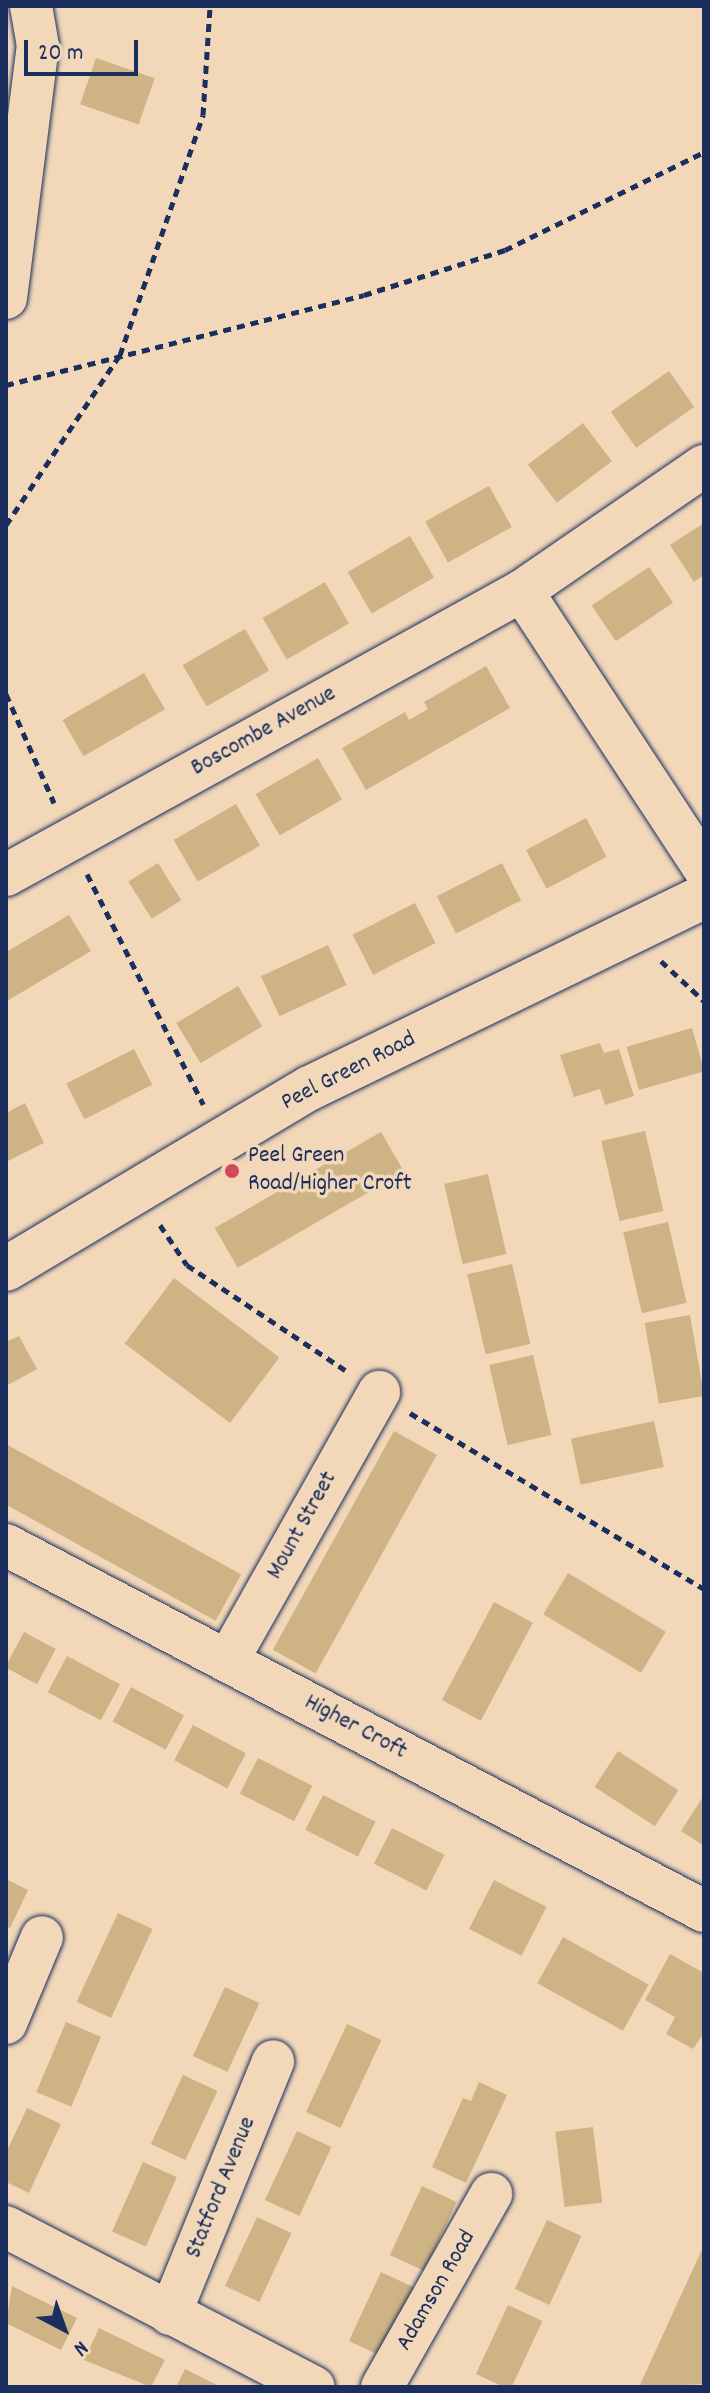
<!DOCTYPE html>
<style>
body{margin:0}
#map{position:relative;width:710px;height:2393px;overflow:hidden;background:#f2d8b9;font-family:Dekko,sans-serif}
div>[style]{position:absolute}
[style*='--x']{left:calc(var(--x)*1px);top:calc(var(--y)*1px);width:calc(var(--w)*1px);rotate:calc(var(--a)*1deg)}
.building>*{inset:0;background:#ceb384;transform-origin:0 0}
.path>*{height:5px;margin-top:-2.5px;transform-origin:0;background:repeating-linear-gradient(90deg,#1b2f5e 0 8px,transparent 0 14px)}
.roads{filter:drop-shadow(0 0 2px #1b2f5e) drop-shadow(0 0 2px #1b2f5e)}
.street>*{height:42px;margin:-21px;padding:0 21px;transform-origin:21px;border-radius:21px;background:#f2d8b9}
.secondary>*{height:44px;margin:-22px;padding:0 22px;transform-origin:22px;border-radius:22px;background:#f2d8b9}
.dots>*{width:22px;height:22px;translate:-50% -50%;box-sizing:border-box;border:4px solid #f2d8b9;border-radius:50%}
span{translate:-50% -50%;white-space:nowrap;text-align:center;line-height:1.15;-webkit-text-stroke:7px #f2d8b9;paint-order:stroke}
.street-label{font-size:24px;color:#1b2f5e}
.poi-label{font-size:24px;color:#1b2f5e}
.left{translate:0 -50%;text-align:left}
.frame{position:absolute;inset:0;border:8px solid #1b2f5e;pointer-events:none}
.north{position:absolute;left:24px;top:2289px;width:80px;height:80px;-webkit-text-stroke:6px #f2d8b9;paint-order:stroke;rotate:139deg;font-size:22px;font-weight:700;line-height:32px;text-align:center;color:#1b2f5e}
.north::after{content:'';display:block;margin:auto;width:28px;height:36px;background:#1b2f5e;clip-path:polygon(50% 0,100% 100%,50% 72%,0 100%)}
.scale{position:absolute;left:24px;top:40px;width:114px;height:36px;box-sizing:border-box;border:4px solid #1b2f5e;border-top:0;padding-left:10px;font-size:24px;line-height:28px;white-space:nowrap;color:#1b2f5e;-webkit-text-stroke:6px #f2d8b9;paint-order:stroke}
</style>
<div id="map">
<div class="building">
<i style="left:96px;top:58px;width:62px;height:49px;rotate:19deg"></i>
<i style="left:669px;top:371px;width:44px;height:71px;rotate:55deg"></i>
<i style="left:583px;top:423px;width:48px;height:69px;rotate:53deg"></i>
<i style="left:489px;top:486px;width:47px;height:73px;rotate:61deg"></i>
<i style="clip-path:polygon(704px 523px,704px 575px,694px 582px,670px 545px)"></i>
<i style="left:410px;top:536px;width:48px;height:72px;rotate:60deg"></i>
<i style="left:649px;top:567px;width:43px;height:69px;rotate:56deg"></i>
<i style="left:325px;top:582px;width:48px;height:72px;rotate:60deg"></i>
<i style="left:245px;top:629px;width:48px;height:72px;rotate:60deg"></i>
<i style="clip-path:polygon(486px 666px,510px 708px,366px 790px,342px 748px,405px 712px,409px 720px,428px 709px,424px 702px)"></i>
<i style="left:144px;top:673px;width:42px;height:94px;rotate:60deg"></i>
<i style="left:318px;top:758px;width:48px;height:72px;rotate:60deg"></i>
<i style="left:236px;top:804px;width:48px;height:72px;rotate:60deg"></i>
<i style="left:586px;top:818px;width:44px;height:68px;rotate:62deg"></i>
<i style="left:158px;top:863px;width:44px;height:35px;rotate:58deg"></i>
<i style="left:502px;top:863px;width:42px;height:73px;rotate:63deg"></i>
<i style="left:415px;top:903px;width:45px;height:70px;rotate:63deg"></i>
<i style="clip-path:polygon(69px 915px,91px 951px,7px 1001px,6px 952px)"></i>
<i style="left:328px;top:945px;width:44px;height:74px;rotate:65deg"></i>
<i style="left:238px;top:986px;width:47px;height:72px;rotate:59deg"></i>
<i style="left:692px;top:1028px;width:45px;height:68px;rotate:74deg"></i>
<i style="clip-path:polygon(600px 1043px,604px 1053px,619px 1049px,634px 1096px,605px 1105px,600px 1089px,574px 1097px,560px 1055px)"></i>
<i style="left:134px;top:1049px;width:40px;height:76px;rotate:63deg"></i>
<i style="clip-path:polygon(25px 1103px,44px 1143px,6px 1162px,6px 1113px)"></i>
<i style="left:645px;top:1131px;width:82px;height:45px;rotate:77deg"></i>
<i style="left:381px;top:1132px;width:46px;height:192px;rotate:60deg"></i>
<i style="left:488px;top:1174px;width:82px;height:45px;rotate:77deg"></i>
<i style="left:668px;top:1222px;width:83px;height:46px;rotate:77deg"></i>
<i style="left:512px;top:1264px;width:82px;height:46px;rotate:77deg"></i>
<i style="left:174px;top:1278px;width:132px;height:82px;rotate:37deg"></i>
<i style="left:690px;top:1315px;width:82px;height:46px;rotate:80deg"></i>
<i style="clip-path:polygon(19px 1336px,37px 1369px,6px 1386px,6px 1342px)"></i>
<i style="left:533px;top:1355px;width:82px;height:45px;rotate:77deg"></i>
<i style="left:654px;top:1421px;width:47px;height:85px;rotate:78deg"></i>
<i style="left:394px;top:1431px;width:49px;height:250px;rotate:29deg"></i>
<i style="left:6px;top:1444px;width:269px;height:53px;rotate:29deg"></i>
<i style="left:568px;top:1573px;width:114px;height:48px;rotate:31deg"></i>
<i style="left:494px;top:1602px;width:44px;height:111px;rotate:28deg"></i>
<i style="left:24px;top:1632px;width:36px;height:40px;rotate:28deg"></i>
<i style="left:67px;top:1656px;width:60px;height:41px;rotate:28deg"></i>
<i style="left:131px;top:1687px;width:60px;height:39px;rotate:28deg"></i>
<i style="left:193px;top:1725px;width:60px;height:40px;rotate:28deg"></i>
<i style="left:618px;top:1751px;width:72px;height:43px;rotate:33deg"></i>
<i style="left:258px;top:1758px;width:61px;height:40px;rotate:27deg"></i>
<i style="left:323px;top:1795px;width:59px;height:39px;rotate:27deg"></i>
<i style="clip-path:polygon(704px 1795px,704px 1846px,681px 1831px)"></i>
<i style="left:392px;top:1828px;width:59px;height:40px;rotate:27deg"></i>
<i style="clip-path:polygon(6px 1879px,28px 1890px,10px 1928px,6px 1926px)"></i>
<i style="left:494px;top:1880px;width:59px;height:55px;rotate:27deg"></i>
<i style="left:118px;top:1913px;width:38px;height:98px;rotate:25deg"></i>
<i style="left:563px;top:1937px;width:98px;height:53px;rotate:29deg"></i>
<i style="clip-path:polygon(670px 1954px,704px 1973px,704px 2033px,693px 2049px,666px 2034px,675px 2017px,645px 2000px)"></i>
<i style="left:225px;top:1987px;width:38px;height:76px;rotate:25deg"></i>
<i style="left:66px;top:2022px;width:38px;height:76px;rotate:23deg"></i>
<i style="left:347px;top:2024px;width:38px;height:97px;rotate:25deg"></i>
<i style="left:183px;top:2075px;width:38px;height:76px;rotate:25deg"></i>
<i style="clip-path:polygon(479px 2082px,507px 2095px,466px 2183px,432px 2167px,463px 2098px,471px 2101px)"></i>
<i style="clip-path:polygon(27px 2108px,61px 2124px,29px 2193px,6px 2182px,6px 2153px)"></i>
<i style="left:593px;top:2127px;width:76px;height:38px;rotate:83deg"></i>
<i style="left:297px;top:2131px;width:38px;height:76px;rotate:25deg"></i>
<i style="left:143px;top:2162px;width:37px;height:76px;rotate:24deg"></i>
<i style="left:422px;top:2186px;width:38px;height:76px;rotate:25deg"></i>
<i style="left:257px;top:2217px;width:38px;height:76px;rotate:25deg"></i>
<i style="left:547px;top:2220px;width:38px;height:76px;rotate:25deg"></i>
<i style="clip-path:polygon(704px 2245px,704px 2384px,639px 2387px)"></i>
<i style="left:381px;top:2272px;width:38px;height:76px;rotate:25deg"></i>
<i style="clip-path:polygon(12px 2286px,77px 2318px,61px 2350px,6px 2323px)"></i>
<i style="left:508px;top:2305px;width:38px;height:76px;rotate:25deg"></i>
<i style="clip-path:polygon(99px 2328px,165px 2360px,151px 2387px,84px 2360px)"></i>
<i style="clip-path:polygon(185px 2369px,221px 2387px,176px 2387px)"></i>
</div>
<div class="path">
<i style="--x:6;--y:385;--w:369;--a:-14.1"></i>
<i style="--x:364;--y:295;--w:148;--a:-17.7"></i>
<i style="--x:505;--y:250;--w:222;--a:-26.2"></i>
<i style="--x:6;--y:525;--w:205;--a:-56.2"></i>
<i style="--x:120;--y:355;--w:254;--a:-70.9"></i>
<i style="--x:203;--y:115;--w:109;--a:-86.3"></i>
<i style="--x:6;--y:694;--w:119;--a:66.2"></i>
<i style="--x:87;--y:874;--w:258;--a:63.2"></i>
<i style="--x:661;--y:961;--w:59;--a:42.9"></i>
<i style="--x:160;--y:1225;--w:48;--a:56"></i>
<i style="--x:187;--y:1265;--w:190;--a:33.6"></i>
<i style="--x:410;--y:1413;--w:343;--a:30.9"></i>
</div>
<div class="roads">
<div class="street">
<i style="--x:6;--y:298;--w:254;--a:-82.8"></i>
<i style="--x:38;--y:46;--w:41;--a:-99.9"></i>
<i style="--x:522;--y:591;--w:331;--a:56.7"></i>
<i style="--x:6;--y:875;--w:589;--a:-28.83"></i>
<i style="--x:522;--y:591;--w:221;--a:-34.5"></i>
<i style="--x:6;--y:1545;--w:788;--a:27.67"></i>
<i style="--x:228;--y:1660;--w:308;--a:-60.6"></i>
<i style="--x:6;--y:2023;--w:93;--a:-67.3"></i>
<i style="--x:6;--y:2227;--w:347;--a:27.5"></i>
<i style="--x:170;--y:2314;--w:273;--a:-67.8"></i>
<i style="--x:382;--y:2387;--w:222;--a:-60.5"></i>
</div>
<div class="secondary">
<i style="--x:6;--y:1269;--w:354;--a:-30.8"></i>
<i style="--x:310;--y:1088;--w:438;--a:-25.9"></i>
</div>
</div>
<div class="dots">
<i style="left:232px;top:1171px;background:#d1495b"></i>
</div>
<div class="street-label">
<span style="left:264px;top:732px;rotate:-29deg">Boscombe Avenue</span>
<span style="left:349px;top:1072px;rotate:-27deg">Peel Green Road</span>
<span style="left:303px;top:1526px;rotate:-61deg">Mount Street</span>
<span style="left:355px;top:1728px;rotate:28deg">Higher Croft</span>
<span style="left:222px;top:2188px;rotate:-68deg">Statford Avenue</span>
<span style="left:437px;top:2291px;rotate:-60deg">Adamson Road</span>
</div>
<div class="poi-label">
<span class="left" style="left:248px;top:1171px">Peel Green<br>Road/Higher Croft</span>
</div>
<div class="frame"></div>
<div class="north">N</div>
<div class="scale">20 m</div>
</div>
